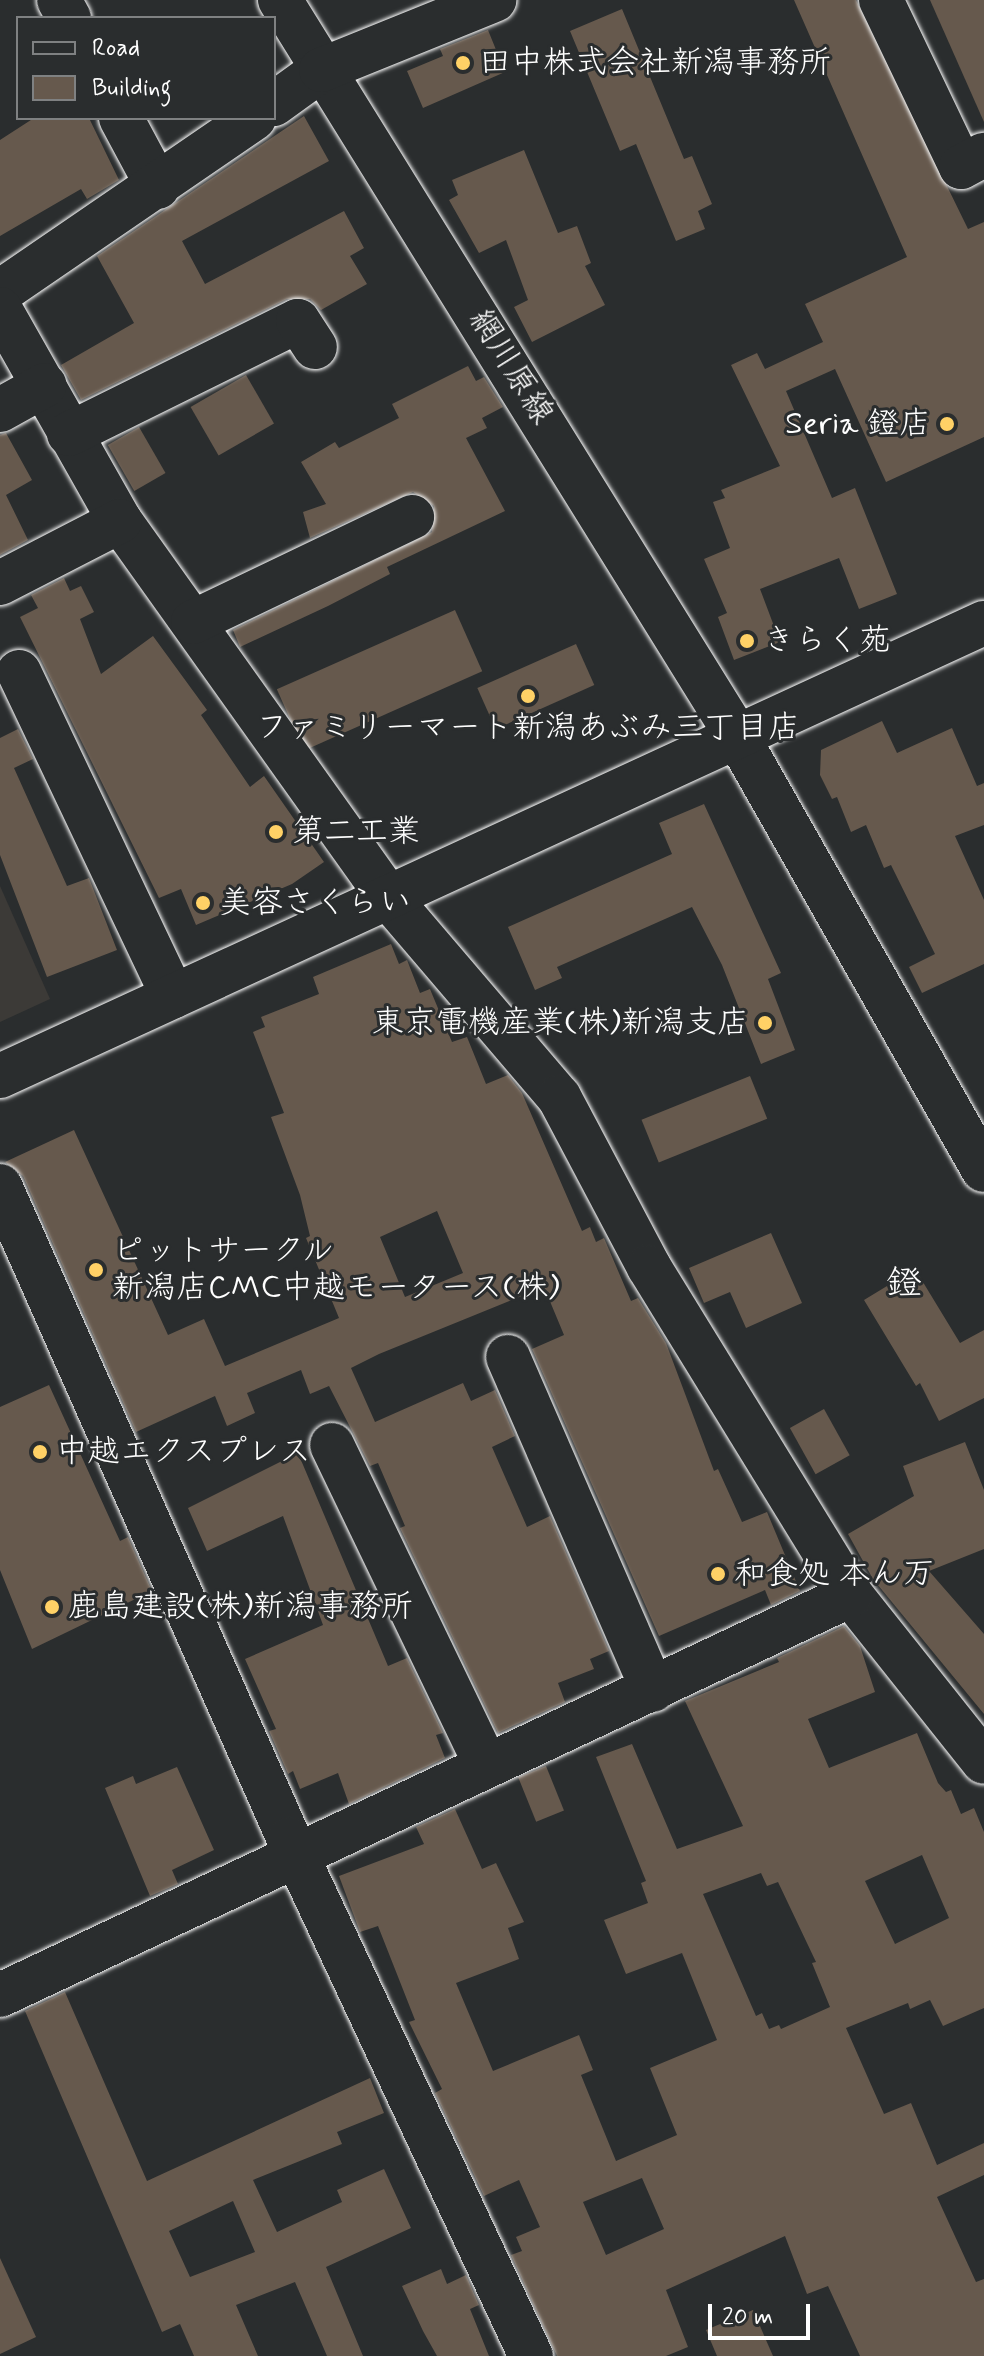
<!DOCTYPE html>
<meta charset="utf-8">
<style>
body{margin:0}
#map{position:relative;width:984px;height:2356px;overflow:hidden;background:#2a2d2e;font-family:Mynerve,"Klee One",sans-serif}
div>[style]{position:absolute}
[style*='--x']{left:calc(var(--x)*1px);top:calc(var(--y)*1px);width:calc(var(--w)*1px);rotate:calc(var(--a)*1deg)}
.built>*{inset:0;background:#3c3a37}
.building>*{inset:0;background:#66594d;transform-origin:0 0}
.roads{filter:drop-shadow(0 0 2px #fff) drop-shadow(0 0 2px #fff)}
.minor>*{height:44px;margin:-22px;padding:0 22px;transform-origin:22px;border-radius:22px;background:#2a2d2e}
.dots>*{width:22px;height:22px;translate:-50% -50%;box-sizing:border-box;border:4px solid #2a2d2e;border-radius:50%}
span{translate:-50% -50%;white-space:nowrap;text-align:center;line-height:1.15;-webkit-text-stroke:6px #2a2d2e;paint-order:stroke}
.poi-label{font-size:32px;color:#fff}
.left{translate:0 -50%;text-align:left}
.right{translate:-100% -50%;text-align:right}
.street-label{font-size:32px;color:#fff}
.quarter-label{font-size:36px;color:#fff}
.legend{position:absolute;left:16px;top:16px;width:260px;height:104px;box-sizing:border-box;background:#2a2d2e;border:2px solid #7f8182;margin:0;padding:10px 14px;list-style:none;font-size:24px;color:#fff}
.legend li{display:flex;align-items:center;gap:16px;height:40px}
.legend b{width:40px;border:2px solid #7f8182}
.scale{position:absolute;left:708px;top:2304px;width:102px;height:36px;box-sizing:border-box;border:4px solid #fff;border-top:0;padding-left:10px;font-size:24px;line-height:28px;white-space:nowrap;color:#fff;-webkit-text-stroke:6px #2a2d2e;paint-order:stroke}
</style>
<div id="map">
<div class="built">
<i style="clip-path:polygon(0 886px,50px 999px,0 1022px)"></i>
</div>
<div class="building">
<i style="clip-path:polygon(794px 0,856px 0,968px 229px,984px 222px,984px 437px,886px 482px,835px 369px,786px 391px,832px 498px,855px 488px,897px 594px,859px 609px,839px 558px,760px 589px,780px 642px,734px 660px,718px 617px,727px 613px,704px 559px,730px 548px,713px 502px,725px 498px,721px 490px,780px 466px,731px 365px,757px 353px,765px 369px,823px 342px,805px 304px,907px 257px)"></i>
<i style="clip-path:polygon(930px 0,984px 0,984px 122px)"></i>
<i style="clip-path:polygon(622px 9px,684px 159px,692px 156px,712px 204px,698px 211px,705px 229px,676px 241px,636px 144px,620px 151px,570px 31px)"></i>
<i style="clip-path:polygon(488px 30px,505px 72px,423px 108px,407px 71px,443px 56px,440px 49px)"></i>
<i style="clip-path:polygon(304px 116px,329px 161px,182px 241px,205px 284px,344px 211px,364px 248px,350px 256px,367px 284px,321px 310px,310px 299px,287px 299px,81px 400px,61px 365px,134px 323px,97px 256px)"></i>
<i style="clip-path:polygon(34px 118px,89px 118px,119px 180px,87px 199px,81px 189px,0 236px,0 140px)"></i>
<i style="clip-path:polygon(524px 150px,558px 233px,577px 226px,591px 263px,585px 266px,605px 305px,532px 342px,514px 307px,528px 300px,506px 240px,479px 253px,449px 200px,458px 195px,452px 180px)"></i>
<i style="clip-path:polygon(468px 366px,476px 381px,484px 377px,503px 407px,482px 418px,487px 428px,466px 438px,505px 511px,387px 567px,390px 574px,328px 606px,240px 647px,233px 630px,432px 532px,434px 506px,413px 492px,310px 538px,303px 512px,326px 504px,301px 462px,335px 442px,339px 448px,399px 418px,392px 404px)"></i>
<i style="left:246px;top:375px;width:56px;height:64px;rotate:60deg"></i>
<i style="left:139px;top:427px;width:53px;height:36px;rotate:60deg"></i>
<i style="clip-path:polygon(6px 433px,32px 480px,6px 495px,28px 540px,0 555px,0 435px)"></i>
<i style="clip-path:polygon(64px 578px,70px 591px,81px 586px,94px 612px,80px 619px,101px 674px,153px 636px,207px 710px,201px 715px,250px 787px,264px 776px,324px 862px,292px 884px,196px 925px,181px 889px,159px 898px,20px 617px,38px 608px,31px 595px)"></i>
<i style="left:455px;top:610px;width:67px;height:195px;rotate:66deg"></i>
<i style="left:576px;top:644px;width:45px;height:108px;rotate:66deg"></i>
<i style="clip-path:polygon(882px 721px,897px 753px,952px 728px,977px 786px,984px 783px,984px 825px,955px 836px,984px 900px,984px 964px,922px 993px,909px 967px,935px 954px,891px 865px,884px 868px,866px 825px,851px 832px,837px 797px,832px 799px,820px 775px,821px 750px)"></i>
<i style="clip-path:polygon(18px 729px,33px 759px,14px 768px,67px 886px,89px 878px,117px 950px,47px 977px,0 855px,0 738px)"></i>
<i style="clip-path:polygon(704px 804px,781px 973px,768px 979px,795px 1050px,761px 1064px,722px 965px,692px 907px,557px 967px,562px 978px,535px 990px,508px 927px,672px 854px,659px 823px)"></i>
<i style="clip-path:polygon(evenodd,391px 944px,399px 964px,407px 960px,420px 993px,430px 989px,452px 1042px,467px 1037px,486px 1084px,508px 1075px,522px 1093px,582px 1231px,590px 1227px,596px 1242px,604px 1238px,631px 1301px,638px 1298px,666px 1343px,714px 1471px,718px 1469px,742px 1522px,767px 1512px,800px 1591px,771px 1605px,765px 1590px,659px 1636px,532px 1349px,564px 1335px,544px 1287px,379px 1354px,351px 1368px,375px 1422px,463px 1383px,471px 1401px,495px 1390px,515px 1436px,492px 1447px,527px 1527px,550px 1516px,609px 1651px,590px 1659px,594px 1669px,558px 1683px,565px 1702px,498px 1733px,400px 1528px,405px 1526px,378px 1463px,370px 1466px,329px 1386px,310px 1394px,301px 1370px,247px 1393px,255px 1413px,227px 1426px,215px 1396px,136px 1432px,23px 1176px,5px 1162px,74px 1130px,168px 1335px,204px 1319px,225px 1366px,339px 1318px,306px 1238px,310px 1236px,300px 1195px,271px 1117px,284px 1113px,253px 1032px,265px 1027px,261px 1017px,319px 994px,313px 977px,391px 944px,437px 1211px,463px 1273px,405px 1297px,380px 1237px,437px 1211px)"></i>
<i style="left:750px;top:1076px;width:46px;height:117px;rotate:68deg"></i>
<i style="clip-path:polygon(771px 1233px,802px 1303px,746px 1328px,730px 1292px,704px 1303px,689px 1268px)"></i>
<i style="clip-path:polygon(915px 1269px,960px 1343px,984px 1330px,984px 1398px,939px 1421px,920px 1383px,916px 1386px,864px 1300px)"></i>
<i style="clip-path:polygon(49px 1385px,120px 1541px,128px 1537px,152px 1591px,32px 1649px,0 1570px,0 1407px)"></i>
<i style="left:824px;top:1409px;width:53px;height:39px;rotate:61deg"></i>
<i style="clip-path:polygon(965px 1442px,984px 1490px,984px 1549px,929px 1571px,984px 1634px,984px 1714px,873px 1579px,848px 1534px,914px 1496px,903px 1466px)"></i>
<i style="clip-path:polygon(298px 1453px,388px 1666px,407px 1658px,443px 1733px,436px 1735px,445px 1758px,349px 1804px,338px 1773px,300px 1789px,293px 1771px,288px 1774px,269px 1731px,276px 1729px,245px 1659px,323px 1625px,283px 1516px,207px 1551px,188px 1508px)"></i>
<i style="clip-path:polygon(evenodd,844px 1626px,860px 1646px,875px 1692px,808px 1719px,829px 1768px,917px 1733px,938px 1783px,946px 1792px,951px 1790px,961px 1814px,974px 1808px,984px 1832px,984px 2008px,943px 2026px,930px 2000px,910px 2009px,908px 2003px,846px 2028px,884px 2114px,911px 2103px,937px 2165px,984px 2143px,984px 2175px,937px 2197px,976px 2282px,984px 2279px,984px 2356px,860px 2356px,828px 2286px,807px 2294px,785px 2236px,666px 2290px,688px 2347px,666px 2356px,557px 2356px,511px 2255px,522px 2251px,516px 2237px,540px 2227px,519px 2180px,484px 2196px,435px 2093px,442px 2089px,409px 2022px,415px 2020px,378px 1926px,360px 1932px,339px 1876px,424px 1844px,416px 1827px,455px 1809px,482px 1869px,496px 1863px,524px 1922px,508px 1928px,519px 1959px,456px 1983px,493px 2071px,579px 2035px,593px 2070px,581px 2075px,616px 2161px,677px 2135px,650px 2068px,717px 2040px,682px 1953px,626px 1974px,604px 1920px,648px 1903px,641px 1883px,646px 1881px,596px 1757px,632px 1744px,677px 1849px,743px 1826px,685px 1701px,779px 1662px,777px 1658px,844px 1626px,922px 1855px,949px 1918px,895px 1944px,865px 1881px,922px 1855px,844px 1626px,761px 1873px,767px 1886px,778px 1882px,816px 1962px,812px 1963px,830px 2007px,781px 2029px,779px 2025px,769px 2029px,762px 2013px,756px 2016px,703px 1894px,761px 1873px,844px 1626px,642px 2178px,664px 2229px,606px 2255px,583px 2202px,642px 2178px)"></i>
<i style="left:546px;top:1766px;width:48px;height:30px;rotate:68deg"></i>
<i style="clip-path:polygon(177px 1767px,214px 1850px,172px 1870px,178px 1884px,150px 1896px,105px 1788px,133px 1776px,136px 1784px)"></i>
<i style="clip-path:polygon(evenodd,65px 1992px,147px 2181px,370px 2078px,384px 2113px,337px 2132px,342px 2144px,253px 2180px,277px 2232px,342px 2202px,337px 2190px,384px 2169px,411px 2228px,326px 2267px,363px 2356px,327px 2356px,295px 2282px,236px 2305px,258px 2356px,194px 2356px,180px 2324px,162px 2332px,25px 2011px,65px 1992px,233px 2201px,255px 2252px,190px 2277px,169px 2231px,233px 2201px)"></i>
<i style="clip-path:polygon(0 2258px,36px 2337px,0 2354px)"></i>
<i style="clip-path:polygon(441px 2269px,447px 2284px,466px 2275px,479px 2305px,470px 2309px,489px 2356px,437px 2356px,423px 2331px,402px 2286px)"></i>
<i style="clip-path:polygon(753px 2310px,773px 2356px,717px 2356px,706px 2330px)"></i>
</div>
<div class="roads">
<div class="minor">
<i style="--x:59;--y:0;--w:21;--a:61"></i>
<i style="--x:280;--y:0;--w:866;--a:58.16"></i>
<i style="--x:737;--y:736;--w:499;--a:60.4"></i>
<i style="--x:881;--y:0;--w:185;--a:64.4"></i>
<i style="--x:961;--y:167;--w:26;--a:-28"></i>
<i style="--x:274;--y:104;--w:58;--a:-35.9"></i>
<i style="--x:321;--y:70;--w:187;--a:-22"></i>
<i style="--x:121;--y:118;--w:78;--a:61.8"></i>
<i style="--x:0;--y:292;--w:308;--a:-34.4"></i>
<i style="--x:0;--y:309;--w:244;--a:60.5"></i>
<i style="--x:120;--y:521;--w:462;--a:54.5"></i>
<i style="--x:388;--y:897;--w:263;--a:49.5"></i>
<i style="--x:559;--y:1097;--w:192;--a:62.1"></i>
<i style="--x:649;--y:1267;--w:385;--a:58.4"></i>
<i style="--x:851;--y:1595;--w:213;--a:51.5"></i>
<i style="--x:0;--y:410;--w:51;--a:-29.1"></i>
<i style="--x:69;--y:434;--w:255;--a:-26.3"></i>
<i style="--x:298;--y:321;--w:31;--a:57"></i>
<i style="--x:0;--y:583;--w:135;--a:-27.3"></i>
<i style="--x:193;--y:622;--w:243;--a:-25.6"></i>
<i style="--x:19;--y:672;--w:359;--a:64.6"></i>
<i style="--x:0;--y:1076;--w:1083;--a:-24.72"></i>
<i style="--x:0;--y:1186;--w:714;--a:66.13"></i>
<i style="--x:289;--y:1839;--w:571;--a:64.92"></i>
<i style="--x:508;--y:1357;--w:363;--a:66.5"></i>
<i style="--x:332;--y:1445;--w:355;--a:64.3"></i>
<i style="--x:0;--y:1995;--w:940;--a:-25.18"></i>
</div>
</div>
<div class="dots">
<i style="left:463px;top:63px;background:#ffd166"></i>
<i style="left:947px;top:424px;background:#ffd166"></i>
<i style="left:747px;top:641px;background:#ffd166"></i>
<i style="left:528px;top:696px;background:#ffd166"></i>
<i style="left:276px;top:832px;background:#ffd166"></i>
<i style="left:203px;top:903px;background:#ffd166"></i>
<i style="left:765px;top:1023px;background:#ffd166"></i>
<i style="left:96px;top:1270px;background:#ffd166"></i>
<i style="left:40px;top:1452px;background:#ffd166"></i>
<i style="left:718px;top:1574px;background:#ffd166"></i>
<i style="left:52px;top:1607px;background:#ffd166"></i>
</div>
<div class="poi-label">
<span class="left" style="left:479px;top:63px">田中株式会社新潟事務所</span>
<span class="right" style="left:931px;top:424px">Seria 鐙店</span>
<span class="left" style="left:763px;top:641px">きらく苑</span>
<span style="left:528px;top:728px">ファミリーマート新潟あぶみ三丁目店</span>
<span class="left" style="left:292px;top:832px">第二工業</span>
<span class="left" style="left:219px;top:903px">美容さくらい</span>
<span class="right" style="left:749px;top:1023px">東京電機産業(株)新潟支店</span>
<span class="left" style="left:112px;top:1270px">ピットサークル<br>新潟店CMC中越モータース(株)</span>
<span class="left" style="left:56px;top:1452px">中越エクスプレス</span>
<span class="left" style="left:734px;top:1574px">和食処 本ん万</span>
<span class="left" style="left:68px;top:1607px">鹿島建設(株)新潟事務所</span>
</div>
<div class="street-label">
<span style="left:511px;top:367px;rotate:58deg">網川原線</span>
</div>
<div class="quarter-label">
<span style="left:904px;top:1285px">鐙</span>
</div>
<ul class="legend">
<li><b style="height:10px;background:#2a2d2e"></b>Road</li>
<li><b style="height:22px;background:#66594d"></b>Building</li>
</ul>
<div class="scale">20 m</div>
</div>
